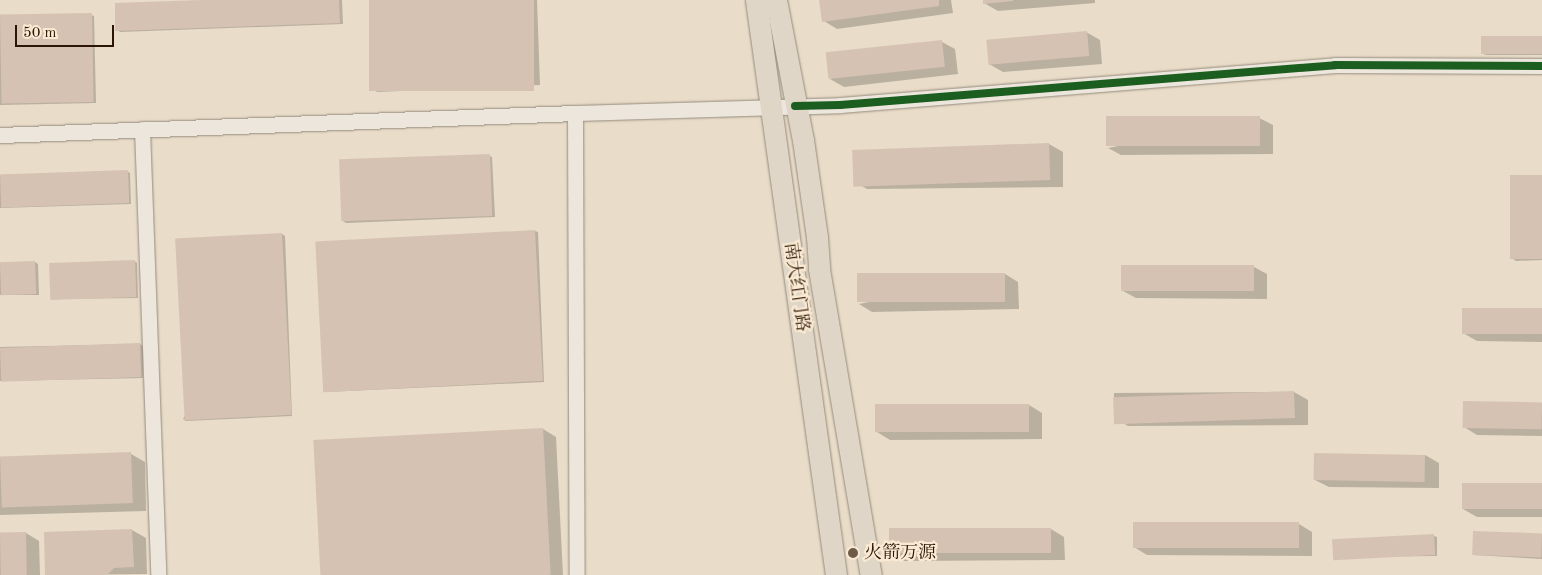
<!DOCTYPE html>
<meta charset="utf-8">
<style>
body{margin:0}
#map{position:relative;width:1542px;height:575px;overflow:hidden;background:#e9dcc8;font-family:"Old Standard TT","Noto Serif SC",serif}
div>[style]{position:absolute}
[style*='--x']{left:calc(var(--x)*1px);top:calc(var(--y)*1px);width:calc(var(--w)*1px);rotate:calc(var(--a)*1deg)}
.shadow>*{inset:0;background:#0003}
.building>*{inset:0;background:#d6c2b3;transform-origin:0 0}
.roads{filter:drop-shadow(0 0 1px #958b7d) drop-shadow(0 0 1px #958b7d)}
.minor>*{height:15px;margin:-7.5px;padding:0 7.5px;transform-origin:7.5px;border-radius:7.5px;background:#ece6dc}
.highway>*{height:21px;margin:-10.5px;padding:0 10.5px;transform-origin:10.5px;border-radius:10.5px;background:#e0d6c7}
.cycleway>*{height:8px;margin:-4px;padding:0 4px;transform-origin:4px;border-radius:4px;background:#1b5e20}
.dots>*{width:14px;height:14px;translate:-50% -50%;box-sizing:border-box;border:2px solid #faead3;border-radius:50%}
span{translate:-50% -50%;white-space:nowrap;text-align:center;line-height:1.15;-webkit-text-stroke:4.5px #faead3;paint-order:stroke}
.street-label{font-size:18px;color:#2b1504}
.poi-label{font-size:18px;color:#2b1504}
.left{translate:0 -50%;text-align:left}
.scale{position:absolute;left:15px;top:25px;width:99px;height:22px;box-sizing:border-box;border:2px solid #2b1504;border-top:0;padding-left:6px;font-size:15px;line-height:18px;white-space:nowrap;color:#2b1504;-webkit-text-stroke:4px #faead3;paint-order:stroke}
</style>
<div id="map">
<div class="shadow">
<i style="clip-path:polygon(238px 0,342px 0,343px 24px,120px 32px,117px 30px)"></i>
<i style="clip-path:polygon(370px 0,537px 0,540px 85px,377px 92px,374px 90px)"></i>
<i style="clip-path:polygon(821px 0,951px 0,953px 13px,837px 29px,824px 21px)"></i>
<i style="clip-path:polygon(984px 0,1095px 0,1095px 3px,998px 11px,984px 3px)"></i>
<i style="clip-path:polygon(91px 15px,94px 16px,96px 103px,0 105px,0 17px)"></i>
<i style="clip-path:polygon(1086px 32px,1100px 40px,1102px 64px,1003px 72px,989px 64px)"></i>
<i style="clip-path:polygon(1542px 38px,1542px 55px,1483px 55px)"></i>
<i style="clip-path:polygon(942px 42px,955px 49px,958px 74px,844px 87px,830px 79px)"></i>
<i style="clip-path:polygon(1259px 118px,1273px 125px,1273px 154px,1121px 155px,1108px 148px)"></i>
<i style="clip-path:polygon(1049px 144px,1063px 152px,1063px 187px,867px 189px,853px 181px)"></i>
<i style="clip-path:polygon(489px 156px,492px 157px,495px 217px,346px 223px,343px 221px)"></i>
<i style="clip-path:polygon(127px 171px,130px 173px,131px 204px,0 208px,0 175px)"></i>
<i style="clip-path:polygon(1542px 177px,1542px 260px,1516px 261px,1513px 259px)"></i>
<i style="clip-path:polygon(535px 231px,538px 232px,544px 382px,326px 392px,323px 391px)"></i>
<i style="clip-path:polygon(282px 234px,285px 236px,292px 416px,186px 421px,183px 419px)"></i>
<i style="clip-path:polygon(134px 261px,137px 263px,138px 298px,51px 299px)"></i>
<i style="clip-path:polygon(35px 262px,38px 264px,39px 295px,0 295px,0 263px)"></i>
<i style="clip-path:polygon(1254px 267px,1267px 274px,1267px 299px,1136px 298px,1123px 291px)"></i>
<i style="clip-path:polygon(1005px 274px,1018px 282px,1019px 309px,872px 312px,859px 304px)"></i>
<i style="clip-path:polygon(1542px 309px,1542px 342px,1477px 341px,1463px 333px)"></i>
<i style="clip-path:polygon(140px 344px,143px 346px,143px 378px,0 381px,0 347px)"></i>
<i style="clip-path:polygon(1294px 392px,1308px 400px,1308px 425px,1128px 426px,1114px 418px,1114px 393px)"></i>
<i style="clip-path:polygon(1542px 403px,1542px 436px,1477px 435px,1464px 427px)"></i>
<i style="clip-path:polygon(1029px 405px,1042px 413px,1042px 439px,890px 440px,877px 432px)"></i>
<i style="clip-path:polygon(543px 429px,556px 437px,563px 575px,322px 575px)"></i>
<i style="clip-path:polygon(131px 454px,145px 462px,146px 511px,0 515px,0 458px)"></i>
<i style="clip-path:polygon(1315px 455px,1425px 455px,1439px 463px,1439px 488px,1329px 487px,1315px 480px)"></i>
<i style="clip-path:polygon(1542px 484px,1542px 517px,1477px 517px,1463px 509px)"></i>
<i style="clip-path:polygon(1299px 524px,1312px 532px,1312px 556px,1147px 555px,1134px 547px)"></i>
<i style="clip-path:polygon(1051px 529px,1064px 537px,1065px 560px,904px 561px,890px 553px)"></i>
<i style="clip-path:polygon(132px 530px,146px 538px,147px 574px,47px 575px,45px 533px)"></i>
<i style="clip-path:polygon(26px 533px,39px 541px,40px 575px,0 575px,0 534px)"></i>
<i style="clip-path:polygon(1542px 535px,1542px 559px,1474px 555px)"></i>
<i style="clip-path:polygon(1434px 536px,1437px 537px,1437px 556px,1334px 557px)"></i>
</div>
<div class="building">
<i style="clip-path:polygon(201px 0,339px 0,340px 23px,115px 31px,115px 3px)"></i>
<i style="left:369px;top:0;width:165px;height:91px"></i>
<i style="clip-path:polygon(819px 0,939px 0,939px 6px,822px 22px)"></i>
<i style="clip-path:polygon(983px 0,1013px 0,1013px 1px,983px 4px)"></i>
<i style="left:92px;top:13px;width:89px;height:92px;rotate:89deg"></i>
<i style="left:1087px;top:31px;width:25px;height:101px;rotate:85deg"></i>
<i style="left:1542px;top:36px;width:18px;height:61px;rotate:90deg"></i>
<i style="left:942px;top:40px;width:27px;height:117px;rotate:84deg"></i>
<i style="left:1260px;top:116px;width:30px;height:154px;rotate:90deg"></i>
<i style="left:1049px;top:143px;width:37px;height:197px;rotate:88deg"></i>
<i style="left:490px;top:154px;width:62px;height:151px;rotate:88deg"></i>
<i style="left:128px;top:170px;width:33px;height:128px;rotate:88deg"></i>
<i style="left:1542px;top:175px;width:84px;height:32px;rotate:90deg"></i>
<i style="left:535px;top:230px;width:151px;height:220px;rotate:87deg"></i>
<i style="left:282px;top:233px;width:182px;height:107px;rotate:87deg"></i>
<i style="left:135px;top:260px;width:37px;height:86px;rotate:88deg"></i>
<i style="left:35px;top:261px;width:33px;height:35px;rotate:88deg"></i>
<i style="left:1121px;top:265px;width:133px;height:26px"></i>
<i style="left:1005px;top:273px;width:29px;height:148px;rotate:90deg"></i>
<i style="left:1462px;top:308px;width:80px;height:26px"></i>
<i style="left:140px;top:343px;width:34px;height:140px;rotate:88deg"></i>
<i style="left:1294px;top:391px;width:27px;height:181px;rotate:88deg"></i>
<i style="left:1463px;top:401px;width:79px;height:27px;rotate:1deg"></i>
<i style="left:1029px;top:404px;width:28px;height:154px;rotate:90deg"></i>
<i style="left:543px;top:428px;width:147px;height:230px;rotate:87deg"></i>
<i style="left:131px;top:452px;width:51px;height:131px;rotate:88deg"></i>
<i style="left:1314px;top:453px;width:111px;height:27px;rotate:1deg"></i>
<i style="left:1462px;top:483px;width:80px;height:26px"></i>
<i style="left:1133px;top:522px;width:166px;height:26px"></i>
<i style="left:1051px;top:528px;width:25px;height:162px;rotate:90deg"></i>
<i style="clip-path:polygon(132px 529px,134px 567px,114px 568px,107px 575px,45px 575px,44px 532px)"></i>
<i style="left:1473px;top:531px;width:69px;height:24px;rotate:2deg"></i>
<i style="left:26px;top:532px;width:43px;height:26px;rotate:89deg"></i>
<i style="left:1434px;top:534px;width:21px;height:102px;rotate:87deg"></i>
</div>
<div class="roads">
<div class="minor">
<i style="--x:575;--y:113;--w:265;--a:-1.7"></i>
<i style="--x:840;--y:105;--w:497;--a:-4.6"></i>
<i style="--x:1335;--y:65;--w:207;--a:0.3"></i>
<i style="--x:142;--y:129;--w:446;--a:87.9"></i>
<i style="--x:0;--y:135;--w:575;--a:-2.19"></i>
<i style="--x:575;--y:113;--w:462;--a:89.8"></i>
</div>
<div class="highway">
<i style="--x:756;--y:0;--w:581;--a:82.08"></i>
<i style="--x:776;--y:0;--w:143;--a:79.1"></i>
<i style="--x:803;--y:140;--w:98;--a:81.8"></i>
<i style="--x:817;--y:237;--w:32;--a:86"></i>
<i style="--x:819;--y:269;--w:310;--a:80.4"></i>
</div>
</div>
<div class="cycleway">
<i style="--x:795;--y:106;--w:45;--a:-1.3"></i>
<i style="--x:840;--y:105;--w:497;--a:-4.6"></i>
<i style="--x:1335;--y:65;--w:207;--a:0.3"></i>
</div>
<div class="dots">
<i style="left:853px;top:553px;background:#6e5b49"></i>
</div>
<div class="street-label">
<span style="left:796px;top:287px;rotate:82deg">南大红门路</span>
</div>
<div class="poi-label">
<span class="left" style="left:864px;top:553px">火箭万源</span>
</div>
<div class="scale">50 m</div>
</div>
